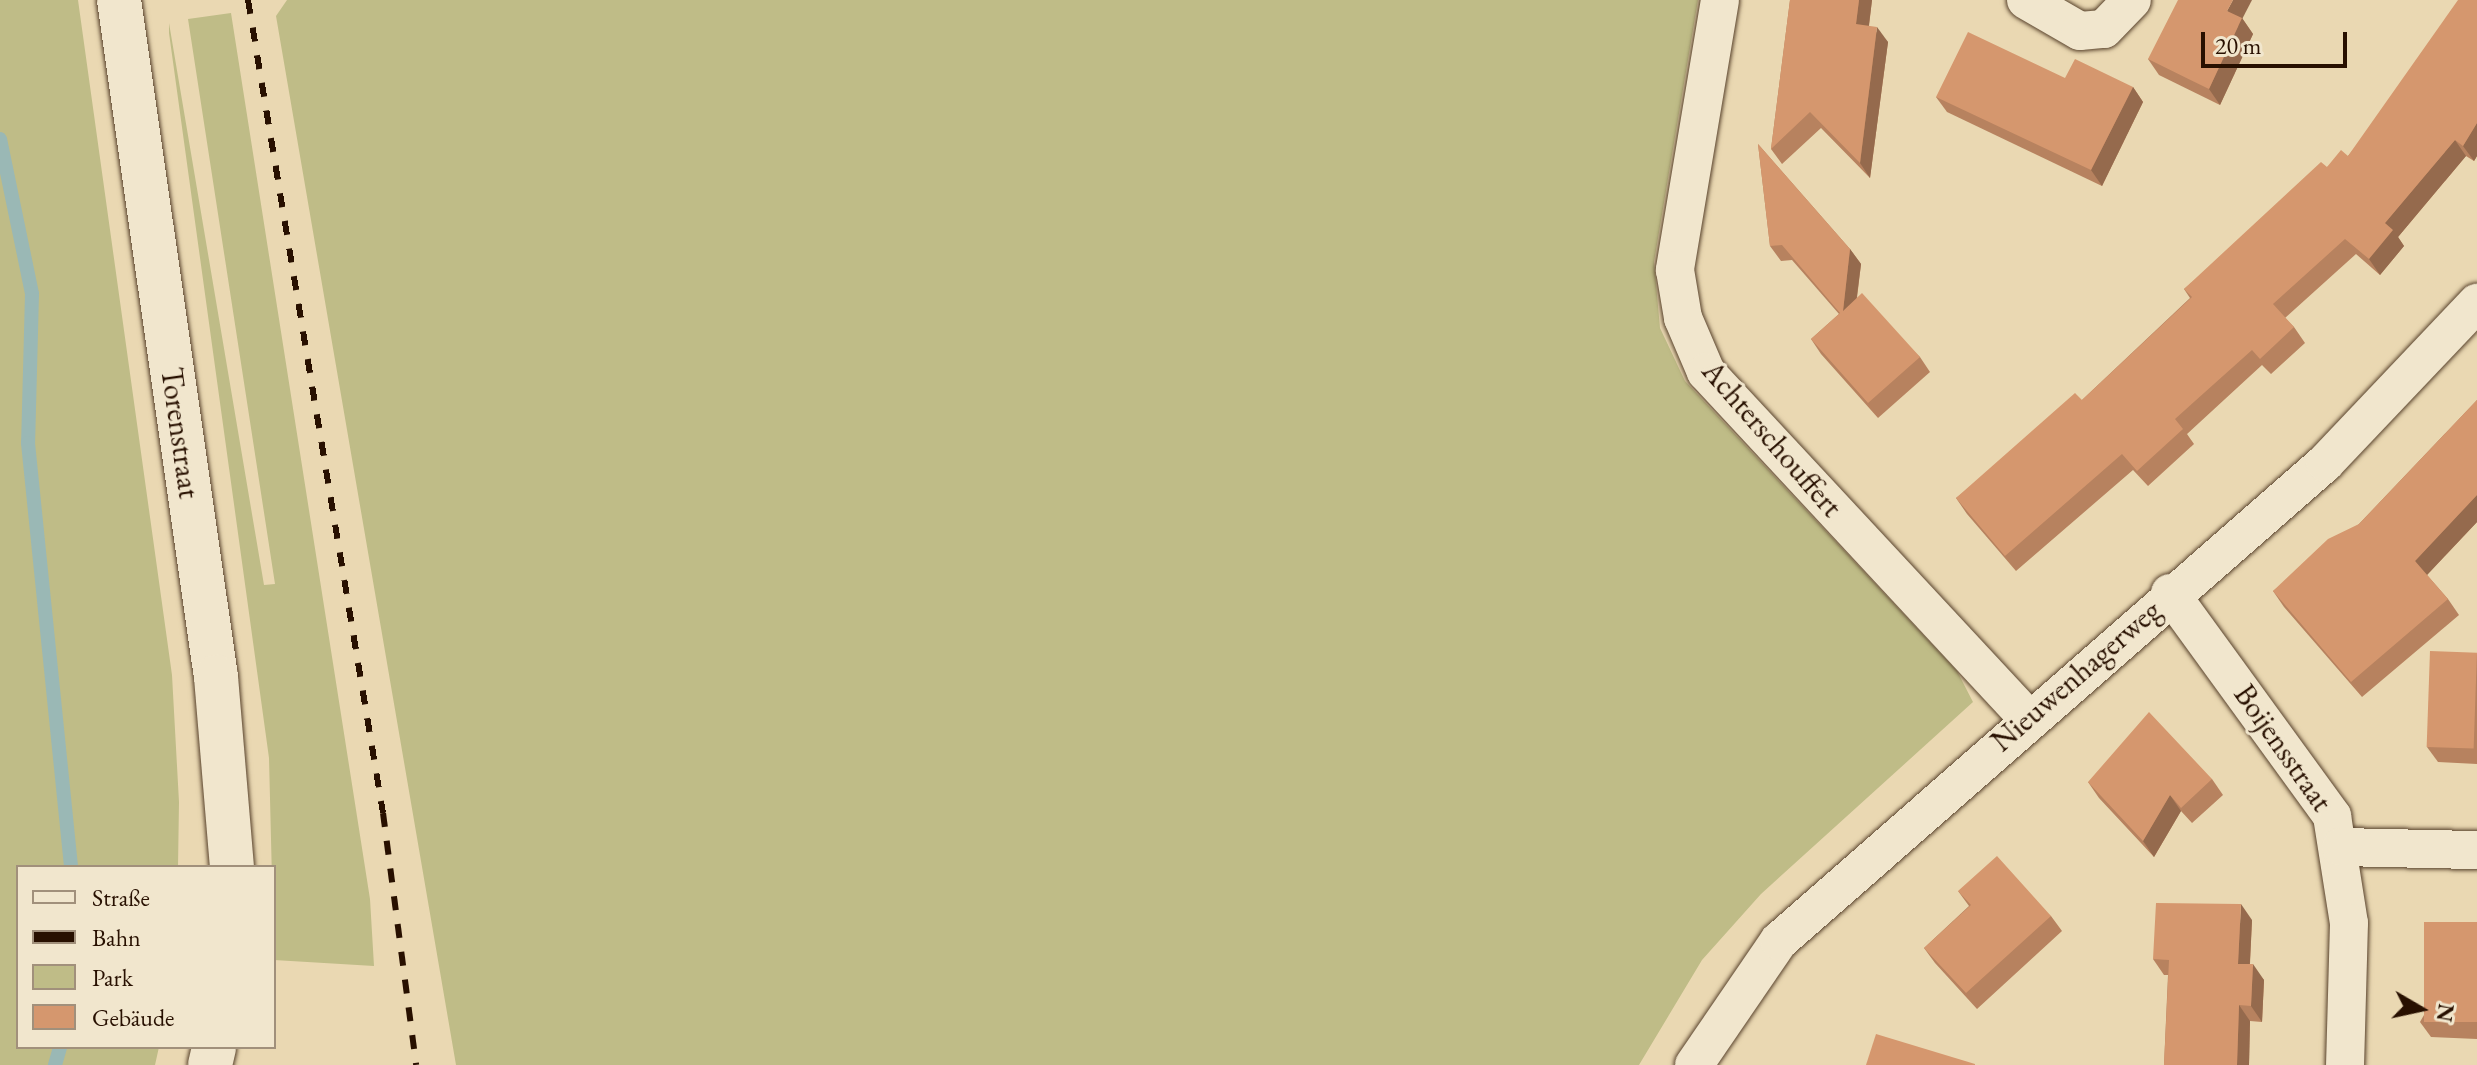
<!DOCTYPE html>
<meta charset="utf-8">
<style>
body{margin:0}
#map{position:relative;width:2477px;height:1065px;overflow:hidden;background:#ead8b2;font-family:"EB Garamond",serif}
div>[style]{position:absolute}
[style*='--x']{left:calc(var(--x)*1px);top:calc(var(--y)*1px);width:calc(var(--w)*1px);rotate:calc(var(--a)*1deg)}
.green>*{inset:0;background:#bfbc87}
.stream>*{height:14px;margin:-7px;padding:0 7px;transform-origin:7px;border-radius:7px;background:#9ab8b5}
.roads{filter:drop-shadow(0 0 2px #58422c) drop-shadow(0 0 2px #58422c)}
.street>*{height:38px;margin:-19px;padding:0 19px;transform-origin:19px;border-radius:19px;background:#f1e6cd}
.secondary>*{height:44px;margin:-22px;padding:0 22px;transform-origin:22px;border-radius:22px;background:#f1e6cd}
.rail>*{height:6px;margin-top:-3px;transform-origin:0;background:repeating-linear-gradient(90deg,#281000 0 14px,transparent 0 28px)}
.wall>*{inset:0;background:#b7825f}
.shaded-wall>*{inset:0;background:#956a4d}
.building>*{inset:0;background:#d5976e;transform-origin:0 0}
span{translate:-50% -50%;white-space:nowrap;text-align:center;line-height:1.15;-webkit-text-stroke:6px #f1e6cd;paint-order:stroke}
.street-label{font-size:30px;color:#281000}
.legend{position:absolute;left:16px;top:865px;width:260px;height:184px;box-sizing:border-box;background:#f1e6cd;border:2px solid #a1907b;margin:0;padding:10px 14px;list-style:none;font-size:24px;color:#281000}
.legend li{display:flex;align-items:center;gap:16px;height:40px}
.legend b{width:40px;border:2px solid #a1907b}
.north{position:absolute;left:2381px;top:969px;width:80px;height:80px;-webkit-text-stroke:6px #f1e6cd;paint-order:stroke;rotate:99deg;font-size:22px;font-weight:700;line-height:32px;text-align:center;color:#281000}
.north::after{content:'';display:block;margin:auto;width:28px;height:36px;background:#281000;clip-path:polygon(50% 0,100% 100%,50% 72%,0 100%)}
.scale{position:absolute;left:2201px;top:32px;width:146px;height:36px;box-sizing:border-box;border:4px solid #281000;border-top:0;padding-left:10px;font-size:24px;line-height:28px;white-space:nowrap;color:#281000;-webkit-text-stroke:6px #f1e6cd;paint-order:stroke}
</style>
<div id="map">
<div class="green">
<i style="clip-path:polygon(0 0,78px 0,172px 675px,179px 802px,178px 867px,18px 867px,18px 1047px,159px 1047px,155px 1065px,0 1065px)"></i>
<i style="clip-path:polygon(287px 0,1698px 0,1654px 262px,1660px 328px,1685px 381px,1957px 671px,1973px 702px,1761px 894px,1702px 960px,1639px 1065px,456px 1065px,276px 16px)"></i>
<i style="clip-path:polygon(231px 13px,370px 899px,374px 966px,274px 960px,269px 758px,169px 33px,169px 23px,264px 585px,275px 584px,188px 19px)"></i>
</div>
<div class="stream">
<i style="--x:0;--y:139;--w:158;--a:78.3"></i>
<i style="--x:32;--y:294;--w:149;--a:91.5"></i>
<i style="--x:28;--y:443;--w:426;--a:84.2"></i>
<i style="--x:55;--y:1065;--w:19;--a:-74"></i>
</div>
<div class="roads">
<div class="street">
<i style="--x:1720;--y:0;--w:274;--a:99.5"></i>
<i style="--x:1675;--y:270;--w:49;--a:80.5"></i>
<i style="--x:1683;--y:318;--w:59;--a:66.9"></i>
<i style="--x:1706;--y:372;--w:472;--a:47.1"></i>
<i style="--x:2026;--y:0;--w:62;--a:29.9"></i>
<i style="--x:2080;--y:31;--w:24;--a:-5"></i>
<i style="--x:2104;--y:29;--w:40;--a:-46"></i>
<i style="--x:2170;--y:593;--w:276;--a:54"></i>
<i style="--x:2332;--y:816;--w:108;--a:81"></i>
<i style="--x:2349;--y:923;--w:142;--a:91.6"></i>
<i style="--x:2341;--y:847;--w:136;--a:1.3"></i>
<i style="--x:1694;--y:1065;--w:150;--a:-55.6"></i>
<i style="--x:1779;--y:941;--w:726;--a:-41.2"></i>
<i style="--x:2325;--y:463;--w:221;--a:-46.5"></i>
</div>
<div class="secondary">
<i style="--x:119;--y:0;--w:684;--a:81.85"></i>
<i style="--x:216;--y:677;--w:191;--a:85.2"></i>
<i style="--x:210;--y:1065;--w:18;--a:-77"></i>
</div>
</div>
<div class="rail">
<i style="--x:248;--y:0;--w:824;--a:80.57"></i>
<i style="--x:383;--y:813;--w:254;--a:82.5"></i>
</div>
<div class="wall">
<i style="clip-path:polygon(1790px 0,1872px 0,1869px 26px,1888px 42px,1870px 178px,1821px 128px,1782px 164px,1771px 149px)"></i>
<i style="clip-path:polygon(2477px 0,2477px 156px,2474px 161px,2466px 156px,2398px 237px,2404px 246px,2380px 275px,2356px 254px,2285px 318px,2294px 327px,2305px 343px,2271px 374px,2262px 365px,2187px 434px,2194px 444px,2148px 486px,2133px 470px,2016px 571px,1967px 514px,1956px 498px,2082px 400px,2190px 298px,2184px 289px,2327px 167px,2348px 156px)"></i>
<i style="clip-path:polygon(2242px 18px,2253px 34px,2220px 105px,2159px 75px,2148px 59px)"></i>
<i style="clip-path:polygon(2133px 87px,2143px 102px,2102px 186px,1947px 112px,1936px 97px)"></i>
<i style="clip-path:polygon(1758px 144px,1850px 249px,1861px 264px,1857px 298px,1920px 357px,1930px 372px,1878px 418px,1821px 354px,1811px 339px,1839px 314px,1792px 260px,1781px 261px,1770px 246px)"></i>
<i style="clip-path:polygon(2477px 400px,2477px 522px,2427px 575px,2448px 599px,2459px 615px,2362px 697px,2284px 607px,2273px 591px,2359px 524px)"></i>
<i style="clip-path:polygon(2477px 653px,2477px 764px,2438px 762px,2427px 747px)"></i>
<i style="clip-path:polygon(2212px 779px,2223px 795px,2192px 823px,2181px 811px,2154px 857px,2099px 798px,2088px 782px)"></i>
<i style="clip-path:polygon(1958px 891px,2051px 916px,2062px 931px,1977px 1009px,1935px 963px,1924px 948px,1969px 906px)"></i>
<i style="clip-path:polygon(2252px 920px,2250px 964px,2264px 980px,2262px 1022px,2250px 1021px,2249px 1065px,2164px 1065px,2168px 975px,2164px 975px,2153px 959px)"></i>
<i style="clip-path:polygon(2477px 922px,2477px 1039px,2431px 1037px,2420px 1022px)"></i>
</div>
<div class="shaded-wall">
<i style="clip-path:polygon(1859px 0,1872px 0,1867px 40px,1856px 24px)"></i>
<i style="clip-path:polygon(2233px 0,2252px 0,2238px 27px,2227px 11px)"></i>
<i style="clip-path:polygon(2242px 18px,2253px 34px,2220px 105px,2209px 89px)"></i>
<i style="clip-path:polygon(1877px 27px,1888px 42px,1870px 178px,1860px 163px)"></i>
<i style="clip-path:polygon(2133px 87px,2143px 102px,2102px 186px,2091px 170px)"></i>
<i style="clip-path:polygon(2477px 123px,2477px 156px,2474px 161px,2463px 146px)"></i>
<i style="clip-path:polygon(2455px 140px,2466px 156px,2398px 237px,2404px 246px,2380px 275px,2369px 259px,2385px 223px)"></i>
<i style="clip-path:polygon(1850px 249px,1861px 264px,1853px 326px,1843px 311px)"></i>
<i style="clip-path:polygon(2477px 495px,2477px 522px,2426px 576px,2415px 561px)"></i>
<i style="clip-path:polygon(2170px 795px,2181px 811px,2154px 857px,2143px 841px)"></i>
<i style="clip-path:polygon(2241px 904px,2252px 920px,2249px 979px,2238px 964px)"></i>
<i style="clip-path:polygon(2253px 964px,2264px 980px,2262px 1022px,2251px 1006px)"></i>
<i style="clip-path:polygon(2239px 1005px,2250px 1021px,2249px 1065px,2237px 1065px)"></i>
</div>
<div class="building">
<i style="clip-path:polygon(1790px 0,1859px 0,1856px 24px,1877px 27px,1860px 163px,1810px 112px,1771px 149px)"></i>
<i style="clip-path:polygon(2178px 0,2233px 0,2227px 11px,2242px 18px,2209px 89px,2148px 59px)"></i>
<i style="clip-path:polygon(2458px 0,2477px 0,2477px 123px,2463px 146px,2455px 140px,2385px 223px,2393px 230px,2369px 259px,2345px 239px,2273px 304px,2294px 327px,2260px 359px,2252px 350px,2175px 419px,2183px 429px,2137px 471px,2122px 454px,2005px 556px,1956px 498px,2075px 393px,2082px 400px,2192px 297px,2184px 289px,2321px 162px,2327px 167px,2341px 150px,2348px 156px)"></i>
<i style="clip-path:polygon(1968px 32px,2065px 78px,2075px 59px,2133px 87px,2091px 170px,1936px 97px)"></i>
<i style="clip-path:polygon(1758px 144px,1850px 249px,1843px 311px,1862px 293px,1920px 357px,1868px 403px,1811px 339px,1840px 313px,1782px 245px,1770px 246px)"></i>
<i style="clip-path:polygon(2477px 400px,2477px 495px,2415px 561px,2448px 599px,2351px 682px,2273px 591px,2328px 539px,2359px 524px)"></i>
<i style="left:2430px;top:651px;width:47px;height:96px;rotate:2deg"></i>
<i style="clip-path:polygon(2149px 712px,2212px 779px,2181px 808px,2170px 795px,2143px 841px,2088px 782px)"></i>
<i style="clip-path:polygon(1997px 856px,2051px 916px,1966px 993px,1924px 948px,1971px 905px,1958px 891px)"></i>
<i style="clip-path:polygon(2156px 903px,2241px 904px,2238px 964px,2253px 964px,2251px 1006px,2239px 1005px,2237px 1065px,2164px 1065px,2169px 960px,2153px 959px)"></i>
<i style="left:2424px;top:922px;width:53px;height:100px"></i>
<i style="clip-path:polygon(1876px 1034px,1975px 1064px,1975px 1065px,1866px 1065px)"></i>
</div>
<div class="street-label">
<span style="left:180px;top:433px;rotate:82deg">Torenstraat</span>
<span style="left:1772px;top:439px;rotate:49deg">Achterschouffert</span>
<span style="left:2076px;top:676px;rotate:-41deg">Nieuwenhagerweg</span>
<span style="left:2283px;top:748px;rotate:55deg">Boijensstraat</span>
</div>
<ul class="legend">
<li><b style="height:10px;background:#f1e6cd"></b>Straße</li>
<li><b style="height:10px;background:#281000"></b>Bahn</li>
<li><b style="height:22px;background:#bfbc87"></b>Park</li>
<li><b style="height:22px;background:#d5976e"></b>Gebäude</li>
</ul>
<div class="north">N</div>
<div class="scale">20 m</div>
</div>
